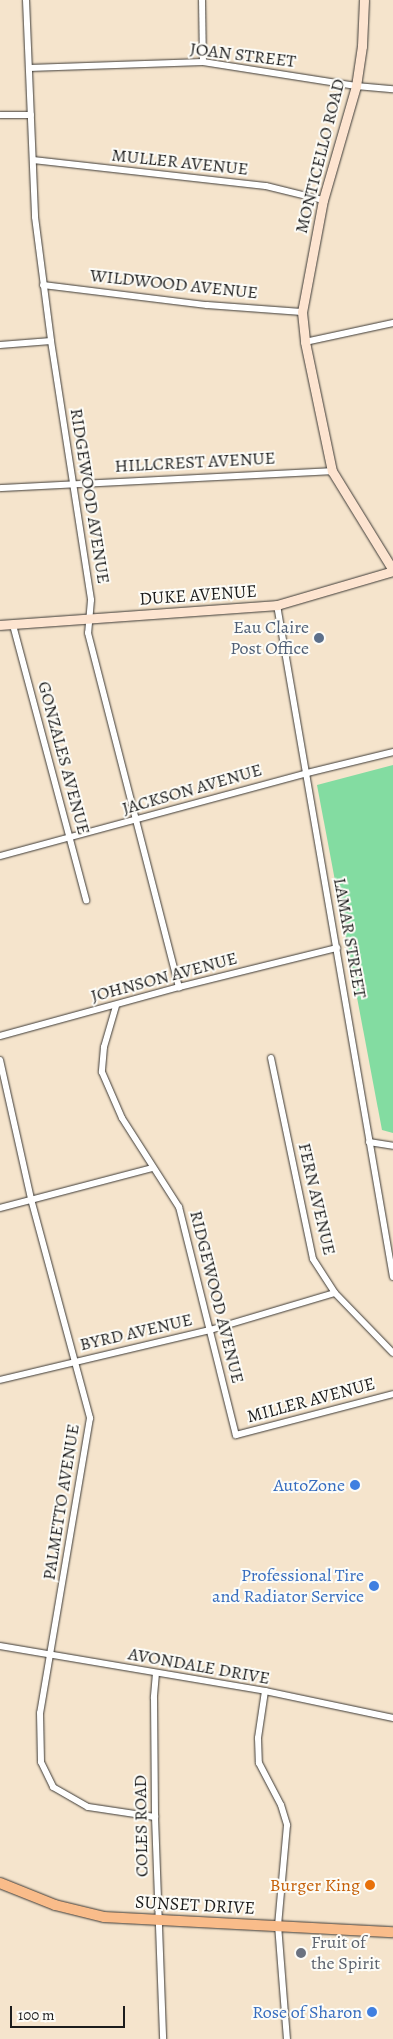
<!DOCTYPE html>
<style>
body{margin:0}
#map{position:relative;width:393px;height:2039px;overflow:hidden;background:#f5e4cc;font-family:Alegreya,serif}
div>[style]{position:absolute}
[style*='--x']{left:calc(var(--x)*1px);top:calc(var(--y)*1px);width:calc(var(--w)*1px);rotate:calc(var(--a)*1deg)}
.green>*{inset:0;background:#83dca1}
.roads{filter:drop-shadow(0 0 1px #3d3a36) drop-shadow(0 0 1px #3d3a36)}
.street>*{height:6px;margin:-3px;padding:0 3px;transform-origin:3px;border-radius:3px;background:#fff}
.secondary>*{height:9px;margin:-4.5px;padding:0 4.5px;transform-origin:4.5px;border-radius:4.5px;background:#fde4d0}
.primary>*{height:10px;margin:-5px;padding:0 5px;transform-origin:5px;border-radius:5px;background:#f9bc8a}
.dots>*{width:14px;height:14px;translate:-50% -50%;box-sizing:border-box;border:2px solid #fdfcf7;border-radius:50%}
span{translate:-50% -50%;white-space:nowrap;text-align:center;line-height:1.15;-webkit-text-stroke:4px #fdfcf7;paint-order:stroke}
.street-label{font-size:18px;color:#1c1c1c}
.service-label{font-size:18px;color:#4e5e75}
.right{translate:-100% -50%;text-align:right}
.shop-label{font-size:18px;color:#366cbe}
.food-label{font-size:18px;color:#c56008}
.worship-label{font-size:18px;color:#5b616d}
.left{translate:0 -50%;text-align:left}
.scale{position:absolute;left:10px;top:2006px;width:115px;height:22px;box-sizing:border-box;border:2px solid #1c1c1c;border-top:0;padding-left:6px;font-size:15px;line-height:18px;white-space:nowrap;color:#1c1c1c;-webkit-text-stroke:4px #fdfcf7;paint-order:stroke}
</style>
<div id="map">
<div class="green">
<i style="clip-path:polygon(393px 765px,393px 1133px,382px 1130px,317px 785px)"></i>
</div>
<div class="roads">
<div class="street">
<i style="--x:26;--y:0;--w:217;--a:87.6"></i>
<i style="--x:35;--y:217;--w:125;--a:82.6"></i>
<i style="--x:51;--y:341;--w:262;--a:81.2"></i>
<i style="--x:91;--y:600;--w:33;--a:95"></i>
<i style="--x:88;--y:633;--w:366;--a:75.6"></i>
<i style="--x:202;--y:0;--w:62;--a:89.1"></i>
<i style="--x:29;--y:68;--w:174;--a:-2"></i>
<i style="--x:203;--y:62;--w:155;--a:8.9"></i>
<i style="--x:356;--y:86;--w:37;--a:5"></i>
<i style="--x:0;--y:115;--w:31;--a:0"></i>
<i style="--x:33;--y:160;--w:234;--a:6.4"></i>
<i style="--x:266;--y:186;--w:59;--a:13.8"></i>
<i style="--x:43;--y:285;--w:165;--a:7"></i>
<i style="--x:207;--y:305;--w:95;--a:4.2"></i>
<i style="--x:305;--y:342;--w:90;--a:-12.2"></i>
<i style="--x:0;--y:345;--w:51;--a:-4.5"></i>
<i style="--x:0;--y:488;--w:332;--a:-2.9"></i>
<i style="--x:277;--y:605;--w:682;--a:80.21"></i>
<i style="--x:13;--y:625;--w:285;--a:75.1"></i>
<i style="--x:0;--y:856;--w:318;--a:-15.1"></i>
<i style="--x:307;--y:773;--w:89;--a:-13.7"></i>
<i style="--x:116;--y:1006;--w:43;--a:106.3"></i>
<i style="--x:104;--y:1047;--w:25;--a:95"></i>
<i style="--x:102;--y:1072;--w:50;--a:66.5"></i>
<i style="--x:122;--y:1118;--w:106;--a:57.4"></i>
<i style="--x:179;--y:1207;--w:235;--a:76"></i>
<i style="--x:236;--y:1435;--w:162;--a:-14.6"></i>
<i style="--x:0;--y:1036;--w:186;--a:-15.3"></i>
<i style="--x:179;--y:987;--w:163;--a:-13.9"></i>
<i style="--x:271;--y:1058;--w:205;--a:78.2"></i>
<i style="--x:313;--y:1259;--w:40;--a:57.1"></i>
<i style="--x:335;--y:1293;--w:83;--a:46"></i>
<i style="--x:0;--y:1060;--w:142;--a:77.4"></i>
<i style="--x:31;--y:1199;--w:227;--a:74.9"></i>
<i style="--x:90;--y:1418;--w:299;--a:99.6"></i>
<i style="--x:40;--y:1713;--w:49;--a:88.8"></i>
<i style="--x:41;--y:1762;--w:28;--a:64"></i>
<i style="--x:53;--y:1787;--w:40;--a:29.7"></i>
<i style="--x:88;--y:1807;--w:68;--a:8.5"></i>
<i style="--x:369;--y:1142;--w:24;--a:9"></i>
<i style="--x:0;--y:1208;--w:157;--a:-14.7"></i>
<i style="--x:0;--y:1380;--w:216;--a:-13.4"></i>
<i style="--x:210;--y:1330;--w:130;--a:-16.5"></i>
<i style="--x:0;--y:1646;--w:269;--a:9.6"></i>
<i style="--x:265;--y:1691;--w:131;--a:11.9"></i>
<i style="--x:156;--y:1673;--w:25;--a:95"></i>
<i style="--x:154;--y:1698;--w:119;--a:89.5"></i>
<i style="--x:155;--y:1817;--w:222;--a:87.9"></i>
<i style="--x:265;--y:1691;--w:48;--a:98.5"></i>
<i style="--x:258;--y:1738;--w:25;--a:88"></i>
<i style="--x:259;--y:1763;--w:47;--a:62.4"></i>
<i style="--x:281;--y:1805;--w:21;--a:73"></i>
<i style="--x:287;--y:1825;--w:100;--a:95.1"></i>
<i style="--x:278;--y:1925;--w:114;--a:85.5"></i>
</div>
<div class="secondary">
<i style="--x:364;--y:0;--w:46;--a:92.5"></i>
<i style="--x:362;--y:46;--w:40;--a:98.5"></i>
<i style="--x:356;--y:86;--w:119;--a:106.1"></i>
<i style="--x:323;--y:200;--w:114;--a:100.6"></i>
<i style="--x:302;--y:312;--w:30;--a:84"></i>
<i style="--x:305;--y:342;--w:132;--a:78.2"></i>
<i style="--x:332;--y:471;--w:116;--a:58.4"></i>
<i style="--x:0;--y:625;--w:278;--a:-4.1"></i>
<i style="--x:277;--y:605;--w:121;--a:-16.3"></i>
</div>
<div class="primary">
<i style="--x:0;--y:1883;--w:59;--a:21.8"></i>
<i style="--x:55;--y:1905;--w:50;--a:13.8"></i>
<i style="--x:104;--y:1917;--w:289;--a:3"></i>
</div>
</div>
<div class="dots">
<i style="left:319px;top:638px;background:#5c6f8a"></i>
<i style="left:355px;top:1485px;background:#3f7fe0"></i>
<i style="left:374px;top:1586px;background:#3f7fe0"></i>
<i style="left:370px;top:1885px;background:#e8710a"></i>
<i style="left:301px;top:1953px;background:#6b7280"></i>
<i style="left:372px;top:2012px;background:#3f7fe0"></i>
</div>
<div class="street-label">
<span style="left:243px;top:55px;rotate:7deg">JOAN STREET</span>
<span style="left:320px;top:156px;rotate:-76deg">MONTICELLO ROAD</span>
<span style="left:180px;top:162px;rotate:6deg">MULLER AVENUE</span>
<span style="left:174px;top:284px;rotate:6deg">WILDWOOD AVENUE</span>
<span style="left:195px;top:462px;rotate:-3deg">HILLCREST AVENUE</span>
<span style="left:90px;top:496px;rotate:81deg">RIDGEWOOD AVENUE</span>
<span style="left:198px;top:595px;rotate:-4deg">DUKE AVENUE</span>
<span style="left:64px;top:758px;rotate:75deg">GONZALES AVENUE</span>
<span style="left:192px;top:789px;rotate:-16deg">JACKSON AVENUE</span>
<span style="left:350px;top:938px;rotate:80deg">LAMAR STREET</span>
<span style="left:164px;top:977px;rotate:-15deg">JOHNSON AVENUE</span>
<span style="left:317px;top:1199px;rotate:77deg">FERN AVENUE</span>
<span style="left:217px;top:1297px;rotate:76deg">RIDGEWOOD AVENUE</span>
<span style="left:136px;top:1332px;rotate:-13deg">BYRD AVENUE</span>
<span style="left:311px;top:1400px;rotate:-15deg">MILLER AVENUE</span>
<span style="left:61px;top:1502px;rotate:-81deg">PALMETTO AVENUE</span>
<span style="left:199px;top:1666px;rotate:10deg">AVONDALE DRIVE</span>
<span style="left:141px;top:1826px;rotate:-91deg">COLES ROAD</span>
<span style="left:195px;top:1905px;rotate:3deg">SUNSET DRIVE</span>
</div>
<div class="service-label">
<span class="right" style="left:309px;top:638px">Eau Claire<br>Post Office</span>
</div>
<div class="shop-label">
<span class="right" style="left:345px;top:1485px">AutoZone</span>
<span class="right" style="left:364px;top:1586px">Professional Tire<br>and Radiator Service</span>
<span class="right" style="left:362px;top:2012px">Rose of Sharon</span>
</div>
<div class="food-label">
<span class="right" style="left:360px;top:1885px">Burger King</span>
</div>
<div class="worship-label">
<span class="left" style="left:311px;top:1953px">Fruit of<br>the Spirit</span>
</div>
<div class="scale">100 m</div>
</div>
